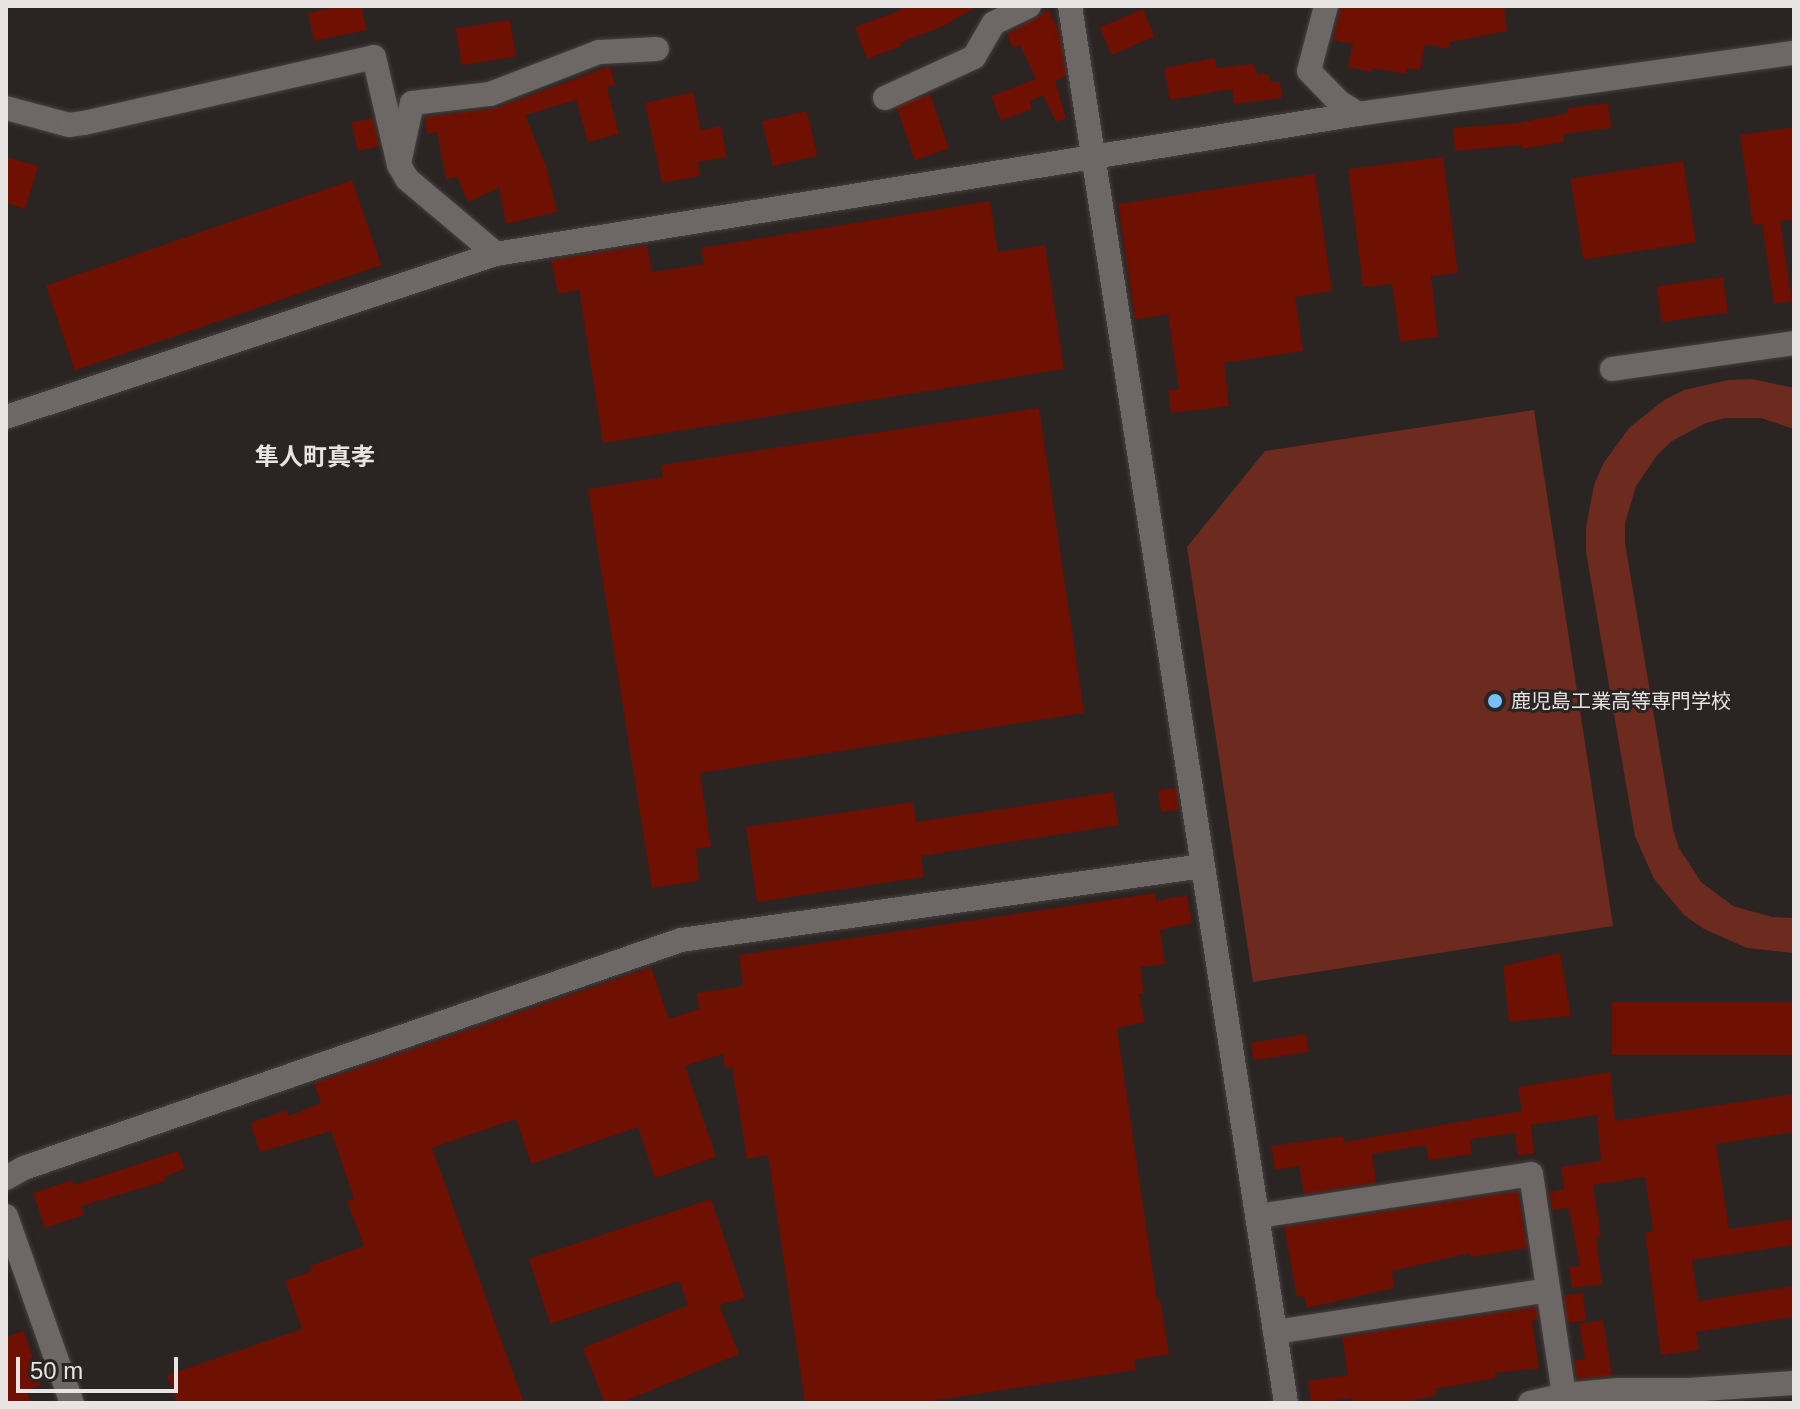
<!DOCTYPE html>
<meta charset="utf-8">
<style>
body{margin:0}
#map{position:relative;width:1800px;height:1409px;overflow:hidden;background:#2a2423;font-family:Arial,"Noto Sans JP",sans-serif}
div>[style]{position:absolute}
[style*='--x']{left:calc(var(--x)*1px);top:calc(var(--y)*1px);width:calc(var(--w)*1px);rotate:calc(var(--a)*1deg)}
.green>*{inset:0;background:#6d2a1e}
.building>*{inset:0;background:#6e1002;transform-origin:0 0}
.roads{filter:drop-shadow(0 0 2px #454140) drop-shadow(0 0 2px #454140)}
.minor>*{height:24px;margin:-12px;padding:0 12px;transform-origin:12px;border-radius:12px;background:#6d6765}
.dots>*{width:22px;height:22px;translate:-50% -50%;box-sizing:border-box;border:4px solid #2a2423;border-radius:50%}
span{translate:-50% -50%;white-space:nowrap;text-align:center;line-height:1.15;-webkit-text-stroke:6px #2a2423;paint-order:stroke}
.poi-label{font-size:20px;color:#e7e4e3}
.left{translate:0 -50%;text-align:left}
.quarter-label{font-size:24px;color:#e7e4e3;font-weight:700}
.frame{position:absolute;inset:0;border:8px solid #e7e4e3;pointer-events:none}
.scale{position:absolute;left:16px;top:1357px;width:162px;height:36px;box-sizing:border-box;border:4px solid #e7e4e3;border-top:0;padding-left:10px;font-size:24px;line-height:28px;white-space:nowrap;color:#e7e4e3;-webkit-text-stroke:6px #2a2423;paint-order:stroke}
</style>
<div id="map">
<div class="green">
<i style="clip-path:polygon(1752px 379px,1794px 388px,1794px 429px,1761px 418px,1725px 418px,1706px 423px,1672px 441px,1658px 454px,1636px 486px,1625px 523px,1625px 543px,1673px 829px,1679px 848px,1701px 882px,1733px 906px,1772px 917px,1794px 918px,1794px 953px,1747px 948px,1704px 929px,1684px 915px,1654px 879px,1635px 836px,1586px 552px,1586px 528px,1594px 485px,1603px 464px,1629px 428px,1664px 400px,1684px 390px,1728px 380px)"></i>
<i style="clip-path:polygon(1534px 410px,1613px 926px,1253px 982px,1187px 547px,1265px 451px)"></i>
</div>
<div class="building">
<i style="clip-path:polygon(341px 6px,361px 6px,367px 30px,314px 41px,308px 13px)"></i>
<i style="clip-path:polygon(899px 6px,977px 6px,946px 25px,900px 43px,902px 46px,867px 59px,855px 27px,901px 10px)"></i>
<i style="clip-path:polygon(1341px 6px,1504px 6px,1507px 31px,1450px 42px,1448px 49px,1425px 44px,1420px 70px,1407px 68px,1406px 74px,1372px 68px,1371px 72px,1348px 67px,1353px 44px,1333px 40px)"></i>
<i style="left:1143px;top:9px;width:30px;height:47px;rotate:67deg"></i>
<i style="clip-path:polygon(1049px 10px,1059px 32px,1066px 76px,1055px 81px,1066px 118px,1056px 122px,1043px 95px,1030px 101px,1032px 109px,1001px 121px,991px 96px,1036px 79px,1020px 45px,1013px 48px,1007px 34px)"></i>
<i style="left:510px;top:20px;width:37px;height:55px;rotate:81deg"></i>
<i style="clip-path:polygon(1215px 58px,1217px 68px,1253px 64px,1258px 75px,1268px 74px,1271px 82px,1280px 82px,1282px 98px,1234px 104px,1232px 89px,1170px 100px,1164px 68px)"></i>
<i style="clip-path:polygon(610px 66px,615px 85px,607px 87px,619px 134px,588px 142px,576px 100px,525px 115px,546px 166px,557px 212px,506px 224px,499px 188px,468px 202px,457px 177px,446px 179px,437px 132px,427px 134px,425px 117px,495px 108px)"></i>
<i style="clip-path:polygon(693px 92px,701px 130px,721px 126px,727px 157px,698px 162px,700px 176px,662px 183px,645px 103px)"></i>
<i style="left:930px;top:94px;width:58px;height:36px;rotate:71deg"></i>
<i style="clip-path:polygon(1608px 103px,1611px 128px,1563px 134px,1564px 142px,1522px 149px,1521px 145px,1455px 151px,1453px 128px,1518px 123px,1568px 113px,1567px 108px)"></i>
<i style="left:807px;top:111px;width:46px;height:46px;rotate:77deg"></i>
<i style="left:373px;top:118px;width:29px;height:22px;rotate:78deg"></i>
<i style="clip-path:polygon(1794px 127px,1794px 219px,1780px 221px,1792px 301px,1774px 304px,1762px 224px,1753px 225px,1740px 135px)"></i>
<i style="clip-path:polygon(6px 157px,38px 166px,25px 209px,6px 203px)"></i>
<i style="clip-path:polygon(1443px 157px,1458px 273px,1431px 276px,1438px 337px,1400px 342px,1392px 284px,1363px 287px,1348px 169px)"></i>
<i style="left:1683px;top:161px;width:82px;height:114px;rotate:81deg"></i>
<i style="clip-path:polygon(1315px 174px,1332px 291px,1295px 297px,1303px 351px,1224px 363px,1229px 406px,1171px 413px,1168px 390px,1179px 389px,1168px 314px,1135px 320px,1118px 204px)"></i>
<i style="left:352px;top:180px;width:90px;height:324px;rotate:71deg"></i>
<i style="clip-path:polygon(990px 201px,998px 252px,1045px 245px,1064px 369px,603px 443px,579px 290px,558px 294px,551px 260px,647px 245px,652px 272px,704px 264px,701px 248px)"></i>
<i style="left:1723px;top:277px;width:36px;height:67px;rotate:82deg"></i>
<i style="clip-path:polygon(1039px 408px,1084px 713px,700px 773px,711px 847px,696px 849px,699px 881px,652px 888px,588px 489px,663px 477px,661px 465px)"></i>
<i style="left:1176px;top:788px;width:22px;height:18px;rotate:82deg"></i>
<i style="clip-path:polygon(1113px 792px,1119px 825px,921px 856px,924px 877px,757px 902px,746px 827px,913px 802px,916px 822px)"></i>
<i style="clip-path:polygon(1155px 893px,1156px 901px,1187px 895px,1192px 923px,1160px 930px,1165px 964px,1140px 967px,1144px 993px,1139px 994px,1145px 1022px,1117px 1028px,1157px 1301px,1160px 1300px,1169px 1354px,1134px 1360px,1136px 1370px,916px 1403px,805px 1403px,768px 1155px,747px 1159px,732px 1067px,725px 1068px,723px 1054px,685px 1066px,716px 1157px,655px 1178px,638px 1127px,531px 1164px,516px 1119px,432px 1148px,524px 1403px,177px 1403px,167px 1375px,302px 1329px,285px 1281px,312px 1271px,310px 1266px,364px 1246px,347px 1201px,354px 1199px,331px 1131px,260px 1152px,250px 1123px,287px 1110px,289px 1116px,321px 1103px,314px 1083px,651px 967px,669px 1019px,699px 1009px,697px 993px,743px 986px,739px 955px)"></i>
<i style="clip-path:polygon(1560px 953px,1571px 1016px,1509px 1022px,1503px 966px)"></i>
<i style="left:1794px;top:1002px;width:53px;height:182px;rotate:90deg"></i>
<i style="left:1306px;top:1034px;width:18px;height:56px;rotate:81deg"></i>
<i style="clip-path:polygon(1610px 1072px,1615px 1121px,1794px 1094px,1794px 1132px,1716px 1144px,1729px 1229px,1794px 1219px,1794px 1245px,1692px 1260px,1698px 1301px,1794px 1286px,1794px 1317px,1696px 1332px,1699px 1350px,1661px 1355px,1645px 1233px,1653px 1231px,1645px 1177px,1593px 1185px,1601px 1236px,1596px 1237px,1602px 1284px,1572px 1288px,1569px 1267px,1580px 1266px,1569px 1208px,1552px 1210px,1549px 1192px,1564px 1189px,1561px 1167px,1601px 1161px,1597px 1115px,1531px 1125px,1534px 1154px,1518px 1155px,1515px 1133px,1470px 1139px,1472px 1154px,1428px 1160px,1426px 1145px,1372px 1154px,1376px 1183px,1304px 1194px,1299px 1166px,1275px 1170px,1271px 1146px,1343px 1136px,1344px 1142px,1522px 1111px,1518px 1087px)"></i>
<i style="clip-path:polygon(178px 1151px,185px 1169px,164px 1177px,166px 1181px,81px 1206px,84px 1215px,45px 1228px,33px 1193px,72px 1180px,74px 1185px)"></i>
<i style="clip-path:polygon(1518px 1191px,1527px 1248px,1471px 1257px,1470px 1253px,1392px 1271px,1394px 1288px,1307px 1308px,1304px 1296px,1297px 1297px,1284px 1227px)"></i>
<i style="clip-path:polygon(711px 1199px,745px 1298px,719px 1305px,739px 1354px,620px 1403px,605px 1403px,583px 1348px,688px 1305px,679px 1281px,550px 1324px,529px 1259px)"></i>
<i style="left:1583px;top:1293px;width:28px;height:19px;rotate:84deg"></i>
<i style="clip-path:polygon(1536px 1307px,1538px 1320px,1532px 1320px,1539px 1368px,1495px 1373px,1496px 1378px,1435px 1389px,1436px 1396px,1396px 1403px,1352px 1403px,1352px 1398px,1311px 1403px,1308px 1381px,1348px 1375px,1342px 1337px)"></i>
<i style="clip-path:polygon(1603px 1320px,1612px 1376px,1577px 1379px,1574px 1360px,1585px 1359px,1579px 1324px)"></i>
<i style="clip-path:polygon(24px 1331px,41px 1385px,26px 1390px,31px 1403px,6px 1403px,6px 1337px)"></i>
</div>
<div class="roads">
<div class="minor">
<i style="--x:1070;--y:6;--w:1414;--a:81.21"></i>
<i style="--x:1326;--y:6;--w:67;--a:104.7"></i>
<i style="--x:1309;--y:71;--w:43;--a:45.9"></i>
<i style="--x:1339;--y:102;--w:22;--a:32"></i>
<i style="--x:885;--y:98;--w:98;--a:-24.7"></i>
<i style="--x:974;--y:57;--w:39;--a:-60"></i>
<i style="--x:994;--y:23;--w:39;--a:-26"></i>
<i style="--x:6;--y:108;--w:65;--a:15.1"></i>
<i style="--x:69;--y:125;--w:15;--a:-8"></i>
<i style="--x:84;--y:123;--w:297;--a:-12.8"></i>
<i style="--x:374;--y:57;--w:111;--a:77"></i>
<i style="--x:399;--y:165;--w:16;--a:60"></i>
<i style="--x:407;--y:179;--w:116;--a:40.1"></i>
<i style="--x:400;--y:159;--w:57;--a:-77.9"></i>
<i style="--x:412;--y:103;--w:79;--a:-6.6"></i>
<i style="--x:490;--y:94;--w:117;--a:-21.1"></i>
<i style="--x:599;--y:52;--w:58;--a:-3"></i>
<i style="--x:1612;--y:369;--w:184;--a:-8.1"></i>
<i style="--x:6;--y:417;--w:516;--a:-18.4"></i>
<i style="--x:496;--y:254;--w:873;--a:-9.23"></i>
<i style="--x:1358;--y:114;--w:440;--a:-8"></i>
<i style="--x:6;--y:1178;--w:21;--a:-29"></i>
<i style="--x:24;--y:1168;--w:695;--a:-19.14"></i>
<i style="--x:681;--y:940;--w:527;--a:-8.07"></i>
<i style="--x:6;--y:1216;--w:198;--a:70.6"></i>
<i style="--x:1258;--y:1216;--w:276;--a:-8.7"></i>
<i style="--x:1531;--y:1174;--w:223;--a:81.5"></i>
<i style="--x:1275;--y:1332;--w:276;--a:-8.7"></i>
<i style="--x:1530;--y:1403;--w:35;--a:-13"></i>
<i style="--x:1564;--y:1395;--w:55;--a:-5.2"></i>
<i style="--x:1619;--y:1390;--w:69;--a:0"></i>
<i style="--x:1688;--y:1390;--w:106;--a:-3.8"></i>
</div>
</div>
<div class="dots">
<i style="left:1495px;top:701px;background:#76c0f7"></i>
</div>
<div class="poi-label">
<span class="left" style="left:1511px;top:701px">鹿児島工業高等専門学校</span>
</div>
<div class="quarter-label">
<span style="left:315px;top:457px">隼人町真孝</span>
</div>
<div class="frame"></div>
<div class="scale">50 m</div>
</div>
